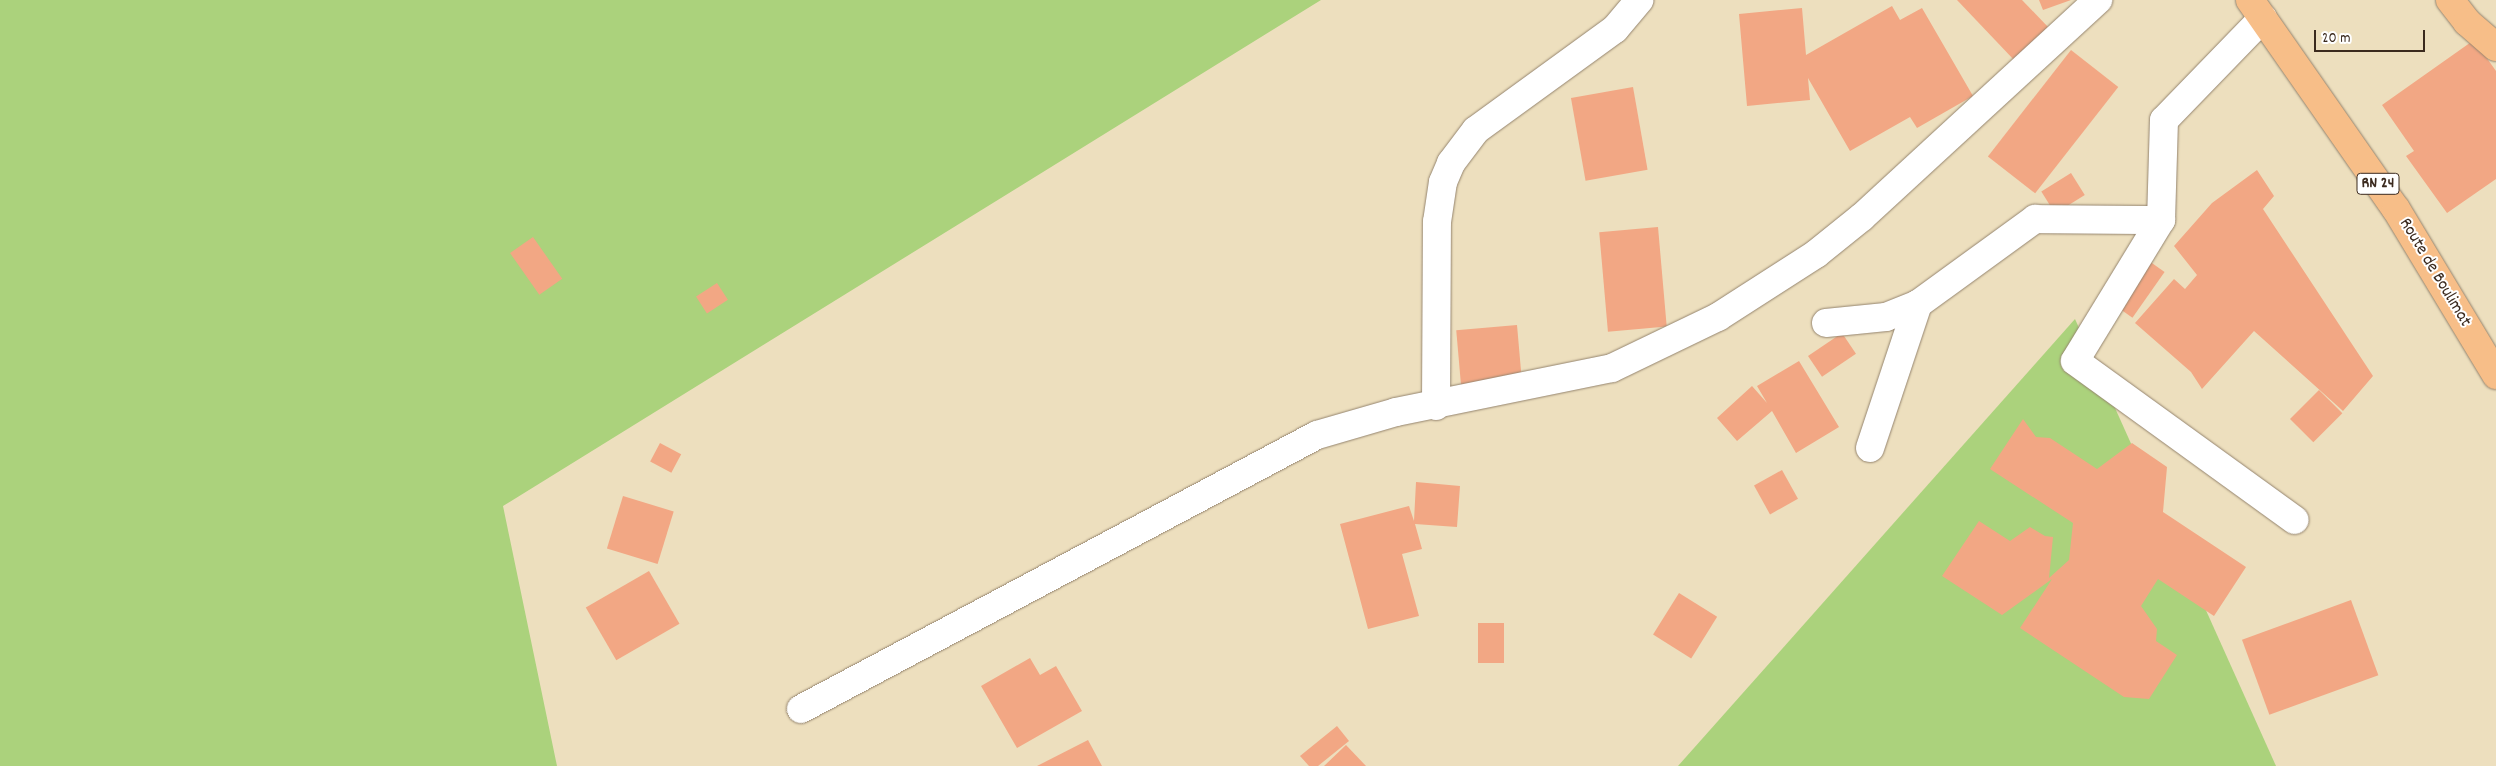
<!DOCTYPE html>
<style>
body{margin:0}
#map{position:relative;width:2496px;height:766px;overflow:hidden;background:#eddfbe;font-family:Dekko,sans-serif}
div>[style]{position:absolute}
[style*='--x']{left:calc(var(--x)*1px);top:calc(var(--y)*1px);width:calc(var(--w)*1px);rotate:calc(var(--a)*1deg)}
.green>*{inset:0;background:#abd27c}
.building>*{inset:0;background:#f2a784;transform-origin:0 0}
.roads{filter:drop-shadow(0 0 1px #94846e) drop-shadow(0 0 1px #94846e)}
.minor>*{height:28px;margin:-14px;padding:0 14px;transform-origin:14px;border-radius:14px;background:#fff}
.major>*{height:28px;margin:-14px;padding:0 14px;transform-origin:14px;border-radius:14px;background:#f7be88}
span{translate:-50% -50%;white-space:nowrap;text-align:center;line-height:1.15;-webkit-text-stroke:4px #fff;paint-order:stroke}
.shield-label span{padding:1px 4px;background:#fff;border:1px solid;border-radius:4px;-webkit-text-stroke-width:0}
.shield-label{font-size:16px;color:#3b2a1e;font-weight:700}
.street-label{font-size:18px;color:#3b2a1e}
.scale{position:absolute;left:2314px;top:30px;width:111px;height:22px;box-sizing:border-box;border:2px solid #3b2a1e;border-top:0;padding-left:6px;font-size:15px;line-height:18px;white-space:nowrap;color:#3b2a1e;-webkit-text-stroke:4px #fff;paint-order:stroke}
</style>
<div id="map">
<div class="green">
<i style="clip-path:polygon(0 0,1321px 0,503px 506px,557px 766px,0 766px)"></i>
<i style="clip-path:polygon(2075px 319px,2276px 766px,1678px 766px)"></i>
</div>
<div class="building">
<i style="clip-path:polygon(1957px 0,2022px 0,2049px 28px,2015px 61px)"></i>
<i style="clip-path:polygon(2039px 0,2071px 0,2043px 10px)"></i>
<i style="clip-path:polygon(1892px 6px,1900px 20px,1922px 8px,1973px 96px,1917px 128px,1910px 117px,1850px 151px,1808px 78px,1810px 100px,1747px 106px,1739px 14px,1802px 8px,1806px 55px)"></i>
<i style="clip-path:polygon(2474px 40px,2496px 71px,2496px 179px,2447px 213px,2406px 156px,2414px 151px,2382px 105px)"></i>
<i style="left:2071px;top:50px;width:60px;height:135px;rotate:38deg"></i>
<i style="left:1633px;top:87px;width:84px;height:63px;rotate:80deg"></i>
<i style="clip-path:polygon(2257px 170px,2274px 196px,2263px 209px,2373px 376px,2343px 411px,2254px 331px,2202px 389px,2191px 372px,2135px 323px,2174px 279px,2185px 289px,2197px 275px,2174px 246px,2212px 203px)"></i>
<i style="left:2071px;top:173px;width:26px;height:35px;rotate:58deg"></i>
<i style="left:1658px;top:227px;width:100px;height:59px;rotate:85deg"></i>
<i style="left:533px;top:237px;width:51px;height:28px;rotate:55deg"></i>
<i style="left:2149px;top:261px;width:19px;height:56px;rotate:35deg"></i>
<i style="left:717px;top:283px;width:20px;height:25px;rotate:57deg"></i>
<i style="left:1517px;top:325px;width:56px;height:61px;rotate:85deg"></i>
<i style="left:1842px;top:333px;width:25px;height:41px;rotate:56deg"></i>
<i style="clip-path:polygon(1799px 361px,1839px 427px,1796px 453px,1772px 411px,1737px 441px,1717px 418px,1752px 386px,1767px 403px,1757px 386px)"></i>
<i style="left:2319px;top:390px;width:33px;height:41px;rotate:45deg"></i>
<i style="clip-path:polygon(2023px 419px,2036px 437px,2050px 438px,2097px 469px,2132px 443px,2167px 467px,2163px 512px,2246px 567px,2214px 616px,2158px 579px,2141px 606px,2157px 629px,2156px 641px,2177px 655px,2149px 699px,2124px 697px,2020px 628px,2052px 579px,2002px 615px,1942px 576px,1979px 521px,2010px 541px,2030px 527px,2045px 536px,2053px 537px,2049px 578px,2069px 560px,2073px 523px,1990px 469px)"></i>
<i style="left:660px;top:443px;width:24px;height:21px;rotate:28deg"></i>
<i style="left:1782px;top:470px;width:33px;height:32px;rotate:61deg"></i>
<i style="clip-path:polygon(1416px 482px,1460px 486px,1457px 527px,1415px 524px,1422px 549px,1402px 554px,1419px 616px,1368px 629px,1340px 524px,1409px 506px,1414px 521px)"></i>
<i style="left:623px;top:496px;width:53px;height:55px;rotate:17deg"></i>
<i style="left:649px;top:571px;width:61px;height:73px;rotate:60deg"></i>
<i style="left:1679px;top:593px;width:45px;height:49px;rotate:32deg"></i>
<i style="left:2351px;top:600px;width:80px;height:116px;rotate:70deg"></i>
<i style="left:1478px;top:623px;width:26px;height:40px"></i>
<i style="clip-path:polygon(1030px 658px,1040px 675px,1056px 666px,1082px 711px,1017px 748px,981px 686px)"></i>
<i style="clip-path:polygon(1337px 726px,1349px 741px,1318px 766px,1309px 766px,1300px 756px)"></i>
<i style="clip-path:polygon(1088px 740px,1102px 766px,1037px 766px)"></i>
<i style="clip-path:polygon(1346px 745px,1366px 766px,1324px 766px)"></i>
</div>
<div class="roads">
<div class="minor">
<i style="--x:2263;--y:18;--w:142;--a:134.1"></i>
<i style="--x:2164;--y:120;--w:100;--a:91.7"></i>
<i style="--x:2161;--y:220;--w:165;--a:121.4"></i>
<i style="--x:2075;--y:361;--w:271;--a:35.9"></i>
<i style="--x:1826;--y:323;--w:60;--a:-5.7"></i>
<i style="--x:1886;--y:317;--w:35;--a:-22"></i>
<i style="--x:1436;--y:406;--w:184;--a:-89.7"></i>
<i style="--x:1437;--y:222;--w:40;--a:-81.5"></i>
<i style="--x:1443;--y:182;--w:21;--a:-67"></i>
<i style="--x:1451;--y:163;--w:41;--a:-52.9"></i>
<i style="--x:1476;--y:130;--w:172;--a:-36"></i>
<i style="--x:1615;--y:29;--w:38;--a:-50"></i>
<i style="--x:1870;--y:448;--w:152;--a:-71.6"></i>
<i style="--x:1918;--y:304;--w:145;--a:-36"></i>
<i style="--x:2035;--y:219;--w:126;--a:0.5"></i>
<i style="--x:801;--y:709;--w:584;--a:-27.97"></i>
<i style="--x:1317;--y:435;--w:82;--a:-16.2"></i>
<i style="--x:1396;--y:412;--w:220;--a:-11.5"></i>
<i style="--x:1612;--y:368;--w:118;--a:-25.7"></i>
<i style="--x:1718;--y:317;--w:117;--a:-32.7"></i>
<i style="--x:1816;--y:254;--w:59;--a:-38.8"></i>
<i style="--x:1862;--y:217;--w:321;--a:-42.6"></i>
</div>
<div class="major">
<i style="--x:2250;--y:0;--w:255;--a:55.1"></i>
<i style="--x:2396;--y:209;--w:194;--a:58.9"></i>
<i style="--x:2450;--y:0;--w:28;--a:52"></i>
<i style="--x:2467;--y:22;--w:38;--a:41"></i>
</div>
</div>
<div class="shield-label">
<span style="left:2378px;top:184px">RN 24</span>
</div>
<div class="street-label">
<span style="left:2434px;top:273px;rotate:59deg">Route de Boulimat</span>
</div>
<div class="scale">20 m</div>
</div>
